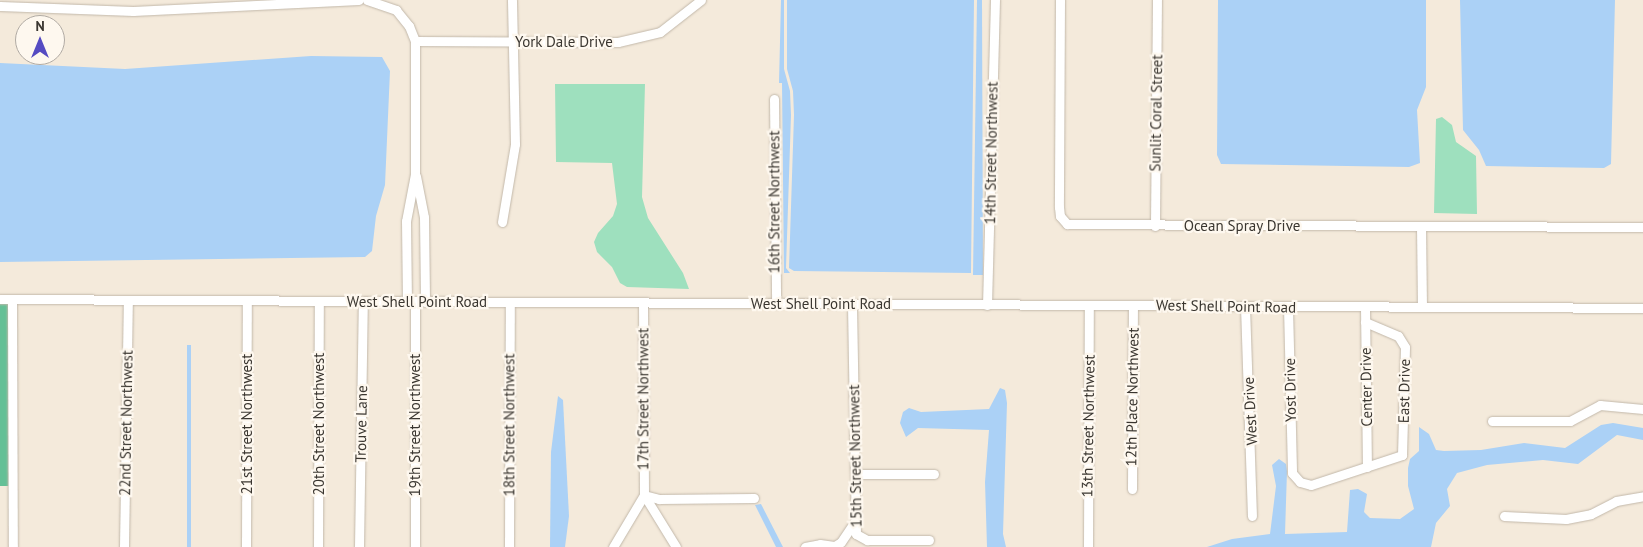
<!DOCTYPE html>
<style>
body{margin:0}
#map{position:relative;width:1643px;height:547px;overflow:hidden;background:#f4eadb;font-family:"PT Sans",sans-serif}
div>[style]{position:absolute}
[style*='--x']{left:calc(var(--x)*1px);top:calc(var(--y)*1px);width:calc(var(--w)*1px);rotate:calc(var(--a)*1deg)}
.green>*{inset:0;background:#9ee0be}
.forest>*{inset:0;background:#64c096;transform-origin:0 0}
.water>*{inset:0;background:#abd1f6;transform-origin:0 0}
.roads{filter:drop-shadow(0 0 1px #c2b8aa) drop-shadow(0 0 1px #c2b8aa)}
.minor>*{height:9px;margin:-4.5px;padding:0 4.5px;transform-origin:4.5px;border-radius:4.5px;background:#fff}
span{translate:-50% -50%;white-space:nowrap;text-align:center;line-height:1.15;-webkit-text-stroke:4.5px #fef8ef;paint-order:stroke}
.street-label{font-size:15px;color:#3a3630}
.north{position:absolute;left:15px;top:15px;width:50px;height:50px;box-sizing:border-box;background:#fef8ef;border:1px solid #b0aaa3;border-radius:50%;rotate:0deg;font-size:14px;font-weight:700;line-height:20px;text-align:center;color:#3a3630}
.north::after{content:'';display:block;margin:auto;width:18px;height:22px;background:#554bc2;clip-path:polygon(50% 0,100% 100%,50% 72%,0 100%)}
</style>
<div id="map">
<div class="green">
<i style="clip-path:polygon(555px 84px,645px 84px,642px 197px,648px 218px,683px 273px,689px 289px,627px 287px,620px 283px,612px 267px,597px 252px,594px 242px,598px 233px,613px 216px,617px 204px,612px 163px,556px 162px)"></i>
<i style="clip-path:polygon(1442px 117px,1452px 125px,1456px 142px,1476px 156px,1477px 214px,1434px 213px,1436px 119px)"></i>
</div>
<div class="forest">
<i style="left:0;top:303px;width:9px;height:183px"></i>
</div>
<div class="water">
<i style="clip-path:polygon(781px 0,784px 0,784px 69px,790px 91px,791px 115px,786px 268px,790px 273px,784px 273px,782px 83px,779px 83px)"></i>
<i style="clip-path:polygon(787px 0,974px 0,971px 273px,794px 271px,789px 268px,794px 115px,793px 91px,787px 69px)"></i>
<i style="clip-path:polygon(977px 0,982px 0,983px 275px,973px 275px)"></i>
<i style="clip-path:polygon(1218px 0,1426px 0,1426px 87px,1417px 110px,1420px 163px,1409px 167px,1221px 164px,1217px 155px)"></i>
<i style="clip-path:polygon(1460px 0,1615px 0,1611px 164px,1604px 168px,1486px 166px,1479px 150px,1463px 130px)"></i>
<i style="clip-path:polygon(311px 56px,382px 57px,390px 71px,385px 185px,376px 216px,372px 251px,365px 257px,0 262px,0 63px,125px 69px)"></i>
<i style="left:187px;top:345px;width:4px;height:202px"></i>
<i style="clip-path:polygon(1000px 388px,1005px 390px,1007px 403px,1003px 534px,1006px 547px,987px 547px,985px 482px,989px 430px,918px 428px,906px 437px,900px 423px,903px 412px,909px 408px,921px 412px,989px 409px)"></i>
<i style="clip-path:polygon(558px 396px,563px 400px,569px 516px,565px 547px,550px 547px,551px 452px)"></i>
<i style="clip-path:polygon(1613px 423px,1643px 428px,1643px 440px,1617px 435px,1578px 464px,1543px 460px,1487px 465px,1457px 473px,1447px 489px,1450px 506px,1436px 523px,1431px 547px,1207px 547px,1232px 539px,1270px 534px,1276px 486px,1272px 465px,1279px 459px,1286px 464px,1287px 471px,1285px 534px,1347px 532px,1350px 490px,1358px 489px,1367px 494px,1364px 512px,1370px 518px,1400px 519px,1414px 509px,1408px 486px,1408px 468px,1410px 459px,1419px 451px,1419px 427px,1429px 434px,1436px 450px,1444px 451px,1481px 450px,1524px 443px,1565px 448px,1601px 425px)"></i>
<i style="clip-path:polygon(761px 504px,783px 547px,776px 547px,755px 505px)"></i>
</div>
<div class="roads">
<div class="minor">
<i style="--x:367;--y:0;--w:31;--a:19"></i>
<i style="--x:396;--y:10;--w:21;--a:51"></i>
<i style="--x:409;--y:26;--w:16;--a:68"></i>
<i style="--x:415;--y:41;--w:133;--a:90"></i>
<i style="--x:415;--y:174;--w:48;--a:100.8"></i>
<i style="--x:406;--y:221;--w:81;--a:89.3"></i>
<i style="--x:1060;--y:0;--w:207;--a:90.3"></i>
<i style="--x:1059;--y:207;--w:9;--a:84"></i>
<i style="--x:1060;--y:216;--w:11;--a:49"></i>
<i style="--x:1067;--y:224;--w:576;--a:0.3"></i>
<i style="--x:0;--y:6;--w:133;--a:2.2"></i>
<i style="--x:133;--y:11;--w:226;--a:-2.8"></i>
<i style="--x:415;--y:41;--w:203;--a:0.3"></i>
<i style="--x:618;--y:42;--w:43;--a:-13.4"></i>
<i style="--x:660;--y:32;--w:52;--a:-38"></i>
<i style="--x:774;--y:99;--w:205;--a:89.4"></i>
<i style="--x:416;--y:176;--w:42;--a:79"></i>
<i style="--x:424;--y:217;--w:85;--a:89.3"></i>
<i style="--x:502;--y:222;--w:79;--a:-80.5"></i>
<i style="--x:515;--y:144;--w:144;--a:-91.2"></i>
<i style="--x:1155;--y:226;--w:226;--a:-89.5"></i>
<i style="--x:1421;--y:226;--w:81;--a:89.3"></i>
<i style="--x:0;--y:299;--w:1643;--a:0.31"></i>
<i style="--x:12;--y:299;--w:248;--a:89.8"></i>
<i style="--x:643;--y:303;--w:192;--a:89.7"></i>
<i style="--x:852;--y:305;--w:229;--a:89"></i>
<i style="--x:856;--y:534;--w:13;--a:29"></i>
<i style="--x:867;--y:540;--w:62;--a:0"></i>
<i style="--x:987;--y:305;--w:305;--a:-88.5"></i>
<i style="--x:1245;--y:306;--w:210;--a:88.1"></i>
<i style="--x:1288;--y:307;--w:166;--a:88.6"></i>
<i style="--x:1292;--y:473;--w:12;--a:48"></i>
<i style="--x:1300;--y:482;--w:11;--a:15"></i>
<i style="--x:1311;--y:485;--w:96;--a:-18.2"></i>
<i style="--x:1402;--y:455;--w:108;--a:-88.4"></i>
<i style="--x:1405;--y:347;--w:13;--a:-122"></i>
<i style="--x:1398;--y:336;--w:36;--a:-157"></i>
<i style="--x:1365;--y:307;--w:160;--a:89.3"></i>
<i style="--x:1492;--y:421;--w:78;--a:0"></i>
<i style="--x:1570;--y:421;--w:34;--a:-28"></i>
<i style="--x:1600;--y:405;--w:43;--a:5.3"></i>
<i style="--x:855;--y:474;--w:79;--a:0"></i>
<i style="--x:1132;--y:489;--w:184;--a:-89.7"></i>
<i style="--x:644;--y:495;--w:16;--a:15"></i>
<i style="--x:659;--y:499;--w:95;--a:-0.6"></i>
<i style="--x:644;--y:495;--w:61;--a:58.4"></i>
<i style="--x:1504;--y:516;--w:62;--a:2.8"></i>
<i style="--x:1566;--y:519;--w:25;--a:-11"></i>
<i style="--x:1591;--y:514;--w:28;--a:-27"></i>
<i style="--x:1616;--y:501;--w:27;--a:-10"></i>
<i style="--x:124;--y:547;--w:247;--a:-89.1"></i>
<i style="--x:246;--y:547;--w:245;--a:-89.8"></i>
<i style="--x:318;--y:547;--w:245;--a:-89.8"></i>
<i style="--x:359;--y:547;--w:245;--a:-89.1"></i>
<i style="--x:415;--y:547;--w:245;--a:-90"></i>
<i style="--x:509;--y:547;--w:244;--a:-89.8"></i>
<i style="--x:613;--y:547;--w:61;--a:-59.2"></i>
<i style="--x:805;--y:547;--w:15;--a:-11"></i>
<i style="--x:820;--y:544;--w:14;--a:8"></i>
<i style="--x:833;--y:547;--w:9;--a:-32"></i>
<i style="--x:841;--y:542;--w:25;--a:-56"></i>
<i style="--x:1088;--y:547;--w:241;--a:-89.8"></i>
</div>
</div>
<div class="street-label">
<span style="left:564px;top:42px">York Dale Drive</span>
<span style="left:1156px;top:113px;rotate:-89deg">Sunlit Coral Street</span>
<span style="left:991px;top:153px;rotate:-89deg">14th Street Northwest</span>
<span style="left:774px;top:202px;rotate:-90deg">16th Street Northwest</span>
<span style="left:1242px;top:226px">Ocean Spray Drive</span>
<span style="left:417px;top:302px">West Shell Point Road</span>
<span style="left:821px;top:304px">West Shell Point Road</span>
<span style="left:1226px;top:306px;rotate:1deg">West Shell Point Road</span>
<span style="left:1366px;top:387px;rotate:-91deg">Center Drive</span>
<span style="left:1290px;top:390px;rotate:-91deg">Yost Drive</span>
<span style="left:1404px;top:391px;rotate:-89deg">East Drive</span>
<span style="left:1132px;top:397px;rotate:-89deg">12th Place Northwest</span>
<span style="left:643px;top:399px;rotate:-90deg">17th Street Northwest</span>
<span style="left:1250px;top:411px;rotate:-93deg">West Drive</span>
<span style="left:126px;top:423px;rotate:-89deg">22nd Street Northwest</span>
<span style="left:247px;top:424px;rotate:-90deg">21st Street Northwest</span>
<span style="left:319px;top:424px;rotate:-90deg">20th Street Northwest</span>
<span style="left:361px;top:424px;rotate:-89deg">Trouve Lane</span>
<span style="left:415px;top:425px;rotate:-90deg">19th Street Northwest</span>
<span style="left:509px;top:425px;rotate:-90deg">18th Street Northwest</span>
<span style="left:1088px;top:426px;rotate:-89deg">13th Street Northwest</span>
<span style="left:855px;top:456px;rotate:-91deg">15th Street Northwest</span>
</div>
<div class="north">N</div>
</div>
